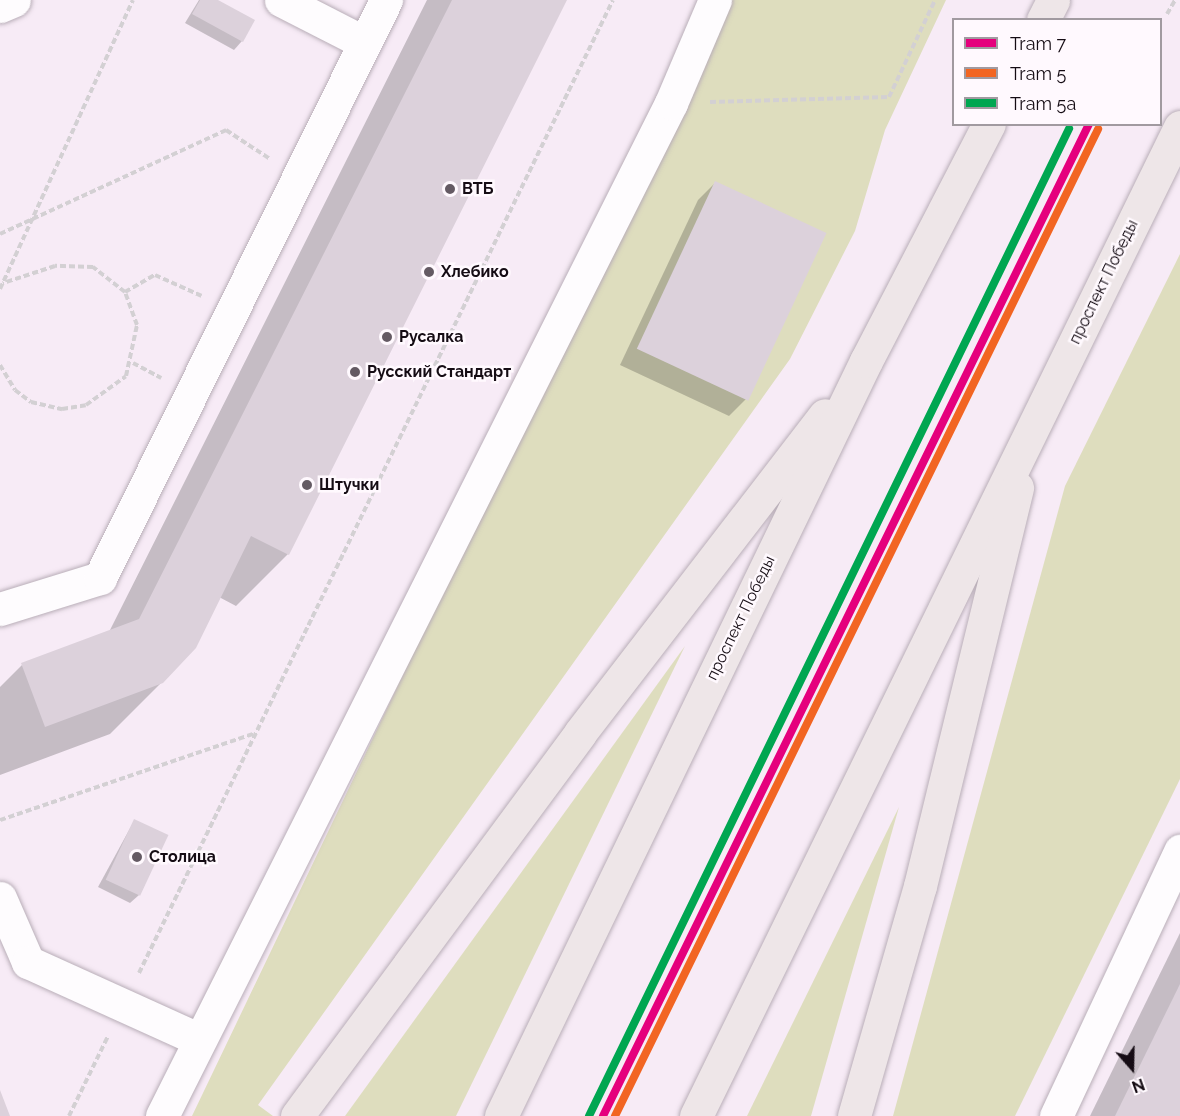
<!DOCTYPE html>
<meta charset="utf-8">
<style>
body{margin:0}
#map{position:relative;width:1180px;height:1116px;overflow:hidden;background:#f7ebf6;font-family:Raleway,sans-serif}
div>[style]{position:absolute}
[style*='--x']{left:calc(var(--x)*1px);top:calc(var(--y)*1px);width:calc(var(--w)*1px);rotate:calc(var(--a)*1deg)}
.green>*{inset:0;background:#deddbe}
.shadow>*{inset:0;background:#0003}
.building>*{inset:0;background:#dcd1db;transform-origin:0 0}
.path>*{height:4px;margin-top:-2px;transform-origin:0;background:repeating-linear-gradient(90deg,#d3d0d3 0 6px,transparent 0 9px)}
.roads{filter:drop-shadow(0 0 2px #b9aeb8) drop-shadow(0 0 2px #b9aeb8)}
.minor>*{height:33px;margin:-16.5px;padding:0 16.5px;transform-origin:16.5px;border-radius:16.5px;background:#fefcfe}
.major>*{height:33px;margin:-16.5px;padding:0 16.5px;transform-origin:16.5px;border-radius:16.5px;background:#eee6e8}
.tram-1>*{height:8px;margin:-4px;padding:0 4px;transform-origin:4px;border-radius:4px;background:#e5007d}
.tram-2>*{height:8px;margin:-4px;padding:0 4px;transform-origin:4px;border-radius:4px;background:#f26522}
.tram-3>*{height:8px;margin:-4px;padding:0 4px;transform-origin:4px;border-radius:4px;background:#00a651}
.dots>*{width:16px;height:16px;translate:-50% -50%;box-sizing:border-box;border:3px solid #fff9fe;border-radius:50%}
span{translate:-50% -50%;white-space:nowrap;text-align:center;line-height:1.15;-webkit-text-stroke:5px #fff9fe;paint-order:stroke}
.poi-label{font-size:16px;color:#150c14;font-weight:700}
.left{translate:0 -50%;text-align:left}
.street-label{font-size:16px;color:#150c14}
.legend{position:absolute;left:952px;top:18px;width:210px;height:108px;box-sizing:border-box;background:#fff9fe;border:2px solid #a19aa0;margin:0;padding:8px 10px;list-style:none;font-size:18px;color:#150c14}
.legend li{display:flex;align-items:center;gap:12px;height:30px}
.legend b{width:30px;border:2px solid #a19aa0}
.north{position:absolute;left:1102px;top:1038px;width:60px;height:60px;-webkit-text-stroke:4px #fff9fe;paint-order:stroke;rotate:160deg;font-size:16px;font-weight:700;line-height:24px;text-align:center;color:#150c14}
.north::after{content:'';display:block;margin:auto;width:21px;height:27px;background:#150c14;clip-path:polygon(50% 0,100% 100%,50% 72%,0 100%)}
</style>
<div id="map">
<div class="green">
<i style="clip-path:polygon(726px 0,946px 0,885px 130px,855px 231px,790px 359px,258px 1105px,273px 1116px,192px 1116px)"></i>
<i style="clip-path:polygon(1180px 254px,1180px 779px,1015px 1116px,893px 1116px,1065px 486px)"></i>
<i style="clip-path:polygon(685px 646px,456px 1116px,345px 1116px)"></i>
<i style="clip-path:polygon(899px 807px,811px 1116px,747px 1116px)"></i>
</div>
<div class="shadow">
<i style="clip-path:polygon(199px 0,215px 0,242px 41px,234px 50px,185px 23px)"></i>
<i style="clip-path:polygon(427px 0,566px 0,288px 554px,236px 606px,219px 597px,162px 682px,110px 734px,0 775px,0 687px,22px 665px,109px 632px)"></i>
<i style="clip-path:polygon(715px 183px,746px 399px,729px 416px,620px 365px,698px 200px)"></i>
<i style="clip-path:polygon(134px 821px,139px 895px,130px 903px,98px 887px)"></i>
<i style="clip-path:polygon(1180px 933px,1180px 1116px,1090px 1116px)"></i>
</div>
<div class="building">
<i style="clip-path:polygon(200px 0,218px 0,255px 20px,243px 42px,192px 14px)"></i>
<i style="clip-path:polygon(452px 0,567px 0,289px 555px,251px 536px,196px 648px,163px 683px,45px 727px,21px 663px,139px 619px)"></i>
<i style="left:715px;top:181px;width:123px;height:185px;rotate:25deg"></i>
<i style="left:134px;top:819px;width:38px;height:67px;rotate:25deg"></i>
<i style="clip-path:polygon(1180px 984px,1180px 1116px,1115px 1116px)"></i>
<i style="clip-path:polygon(0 1090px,10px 1116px,0 1116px)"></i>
</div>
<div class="path">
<i style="--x:1167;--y:14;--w:16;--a:-60"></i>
<i style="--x:710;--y:102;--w:179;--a:-1.6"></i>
<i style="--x:889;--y:97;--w:107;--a:-64.6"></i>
<i style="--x:0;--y:234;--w:249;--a:-24.7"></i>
<i style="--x:226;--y:130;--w:53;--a:33.4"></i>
<i style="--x:0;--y:289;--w:318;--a:-65.3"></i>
<i style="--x:125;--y:292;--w:34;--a:-30"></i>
<i style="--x:155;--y:275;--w:51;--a:24.1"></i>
<i style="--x:133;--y:363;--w:32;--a:28"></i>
<i style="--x:0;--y:365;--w:29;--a:59"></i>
<i style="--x:15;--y:390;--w:20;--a:37"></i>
<i style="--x:31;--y:402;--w:32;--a:13"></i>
<i style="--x:62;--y:409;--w:24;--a:-9"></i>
<i style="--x:86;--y:405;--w:49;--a:-35.9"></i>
<i style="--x:126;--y:376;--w:52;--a:-77.8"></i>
<i style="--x:137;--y:325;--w:35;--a:-110"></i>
<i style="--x:125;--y:292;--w:41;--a:-142"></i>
<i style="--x:93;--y:267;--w:38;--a:-178"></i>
<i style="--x:55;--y:266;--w:55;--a:161.9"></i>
<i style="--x:0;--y:820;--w:269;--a:-18.8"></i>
<i style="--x:139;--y:973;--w:1082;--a:-64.03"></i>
<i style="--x:69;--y:1116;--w:89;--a:-64"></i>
</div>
<div class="roads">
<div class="minor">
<i style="--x:281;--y:0;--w:94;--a:27.1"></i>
<i style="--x:0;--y:6;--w:15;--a:-23"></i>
<i style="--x:0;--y:609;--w:105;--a:-17.2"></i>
<i style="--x:100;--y:578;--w:645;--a:-63.67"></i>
<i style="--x:0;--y:898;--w:70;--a:66.4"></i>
<i style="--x:28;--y:962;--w:187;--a:24.4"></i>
<i style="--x:162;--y:1116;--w:1134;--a:-63.32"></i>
<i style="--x:671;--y:103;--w:112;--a:-66.9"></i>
<i style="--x:1056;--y:1116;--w:293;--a:-64.9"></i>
</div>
<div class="major">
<i style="--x:1043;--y:20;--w:22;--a:-63"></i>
<i style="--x:297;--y:1116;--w:476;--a:-53.5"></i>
<i style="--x:580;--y:733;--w:401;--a:-52.4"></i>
<i style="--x:501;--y:1116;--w:839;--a:-64.2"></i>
<i style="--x:866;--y:361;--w:267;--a:-62.6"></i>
<i style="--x:696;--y:1116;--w:1101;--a:-63.92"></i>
<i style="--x:854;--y:1116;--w:239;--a:-74"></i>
<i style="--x:920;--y:886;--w:410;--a:-76.3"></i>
</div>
</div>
<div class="tram-1">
<i style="--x:603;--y:1116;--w:1105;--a:-63.9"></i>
</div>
<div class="tram-2">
<i style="--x:615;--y:1116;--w:1099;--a:-63.92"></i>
</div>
<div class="tram-3">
<i style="--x:589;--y:1116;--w:1098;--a:-64.07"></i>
</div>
<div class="dots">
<i style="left:450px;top:189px;background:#645a63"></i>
<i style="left:429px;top:272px;background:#645a63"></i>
<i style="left:387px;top:337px;background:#645a63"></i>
<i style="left:355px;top:372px;background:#645a63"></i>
<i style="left:307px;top:485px;background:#645a63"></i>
<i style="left:137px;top:857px;background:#645a63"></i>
</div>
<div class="poi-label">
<span class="left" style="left:462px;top:189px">ВТБ</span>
<span class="left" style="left:441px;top:272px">Хлебико</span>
<span class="left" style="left:399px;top:337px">Русалка</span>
<span class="left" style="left:367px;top:372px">Русский Стандарт</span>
<span class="left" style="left:319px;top:485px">Штучки</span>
<span class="left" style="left:149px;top:857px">Столица</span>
</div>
<div class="street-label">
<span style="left:1104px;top:282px;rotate:-64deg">проспект Победы</span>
<span style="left:741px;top:618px;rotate:-64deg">проспект Победы</span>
</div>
<ul class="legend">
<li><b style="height:8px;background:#e5007d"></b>Tram 7</li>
<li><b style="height:8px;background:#f26522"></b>Tram 5</li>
<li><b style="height:8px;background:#00a651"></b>Tram 5а</li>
</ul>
<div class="north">N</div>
</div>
